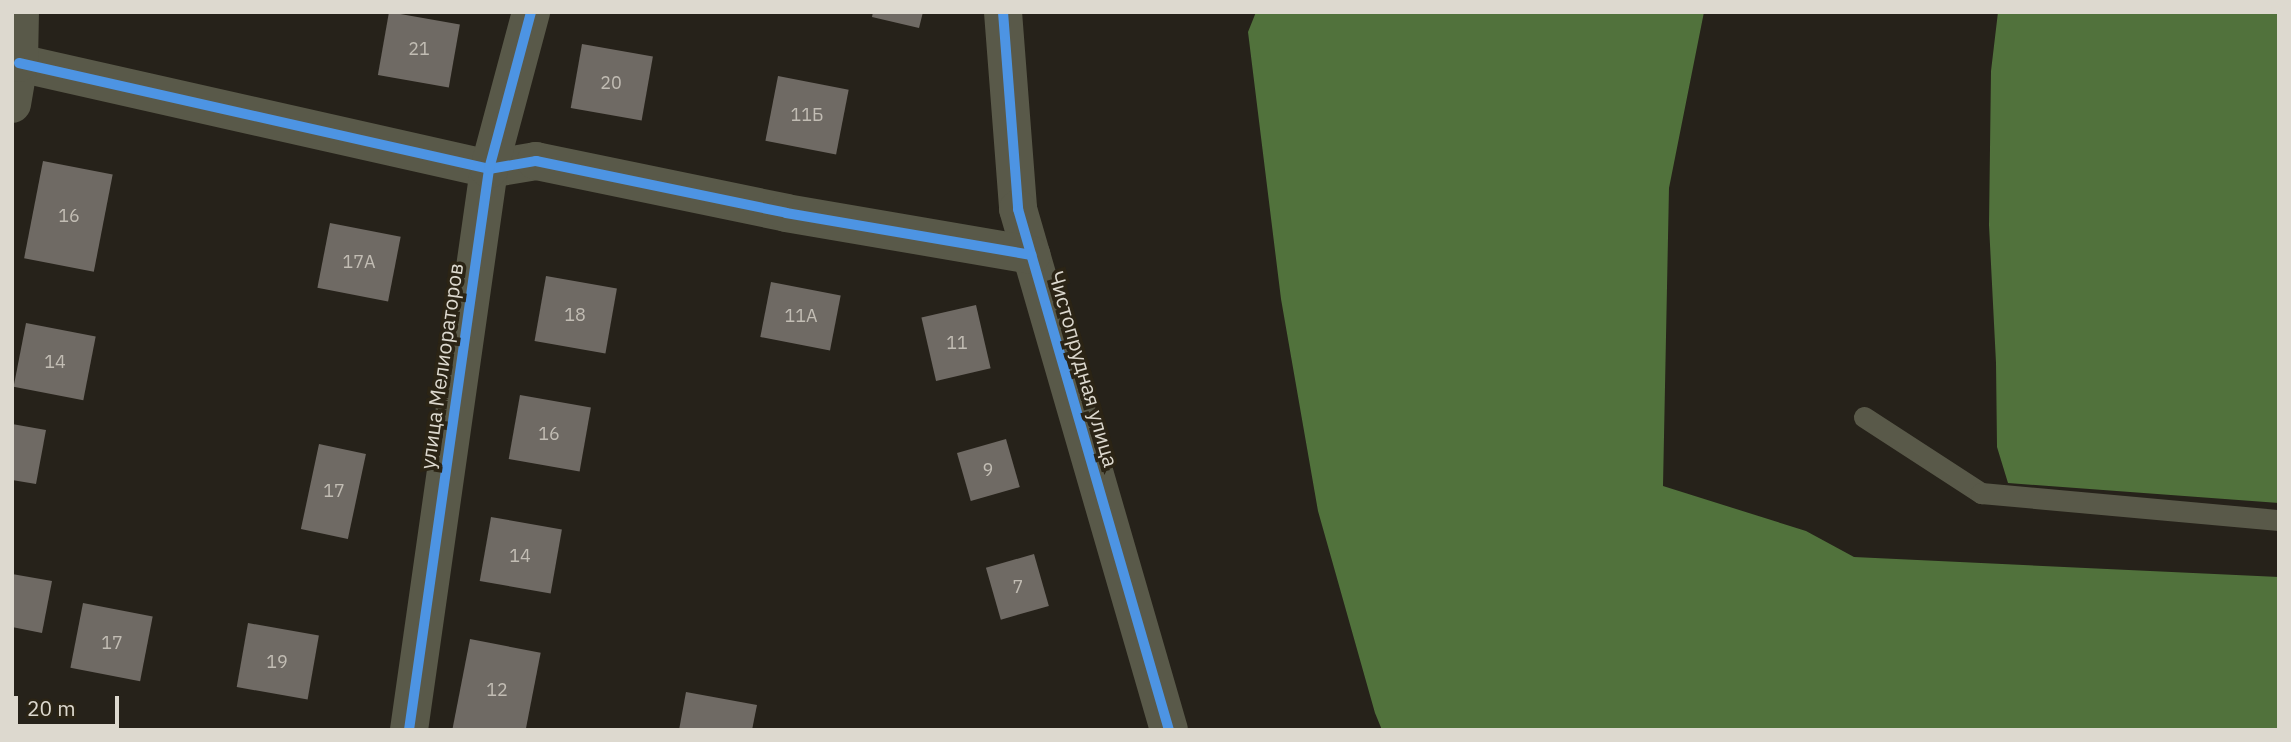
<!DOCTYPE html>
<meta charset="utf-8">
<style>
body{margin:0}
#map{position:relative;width:2291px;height:742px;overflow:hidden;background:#26221a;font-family:"IBM Plex Sans",sans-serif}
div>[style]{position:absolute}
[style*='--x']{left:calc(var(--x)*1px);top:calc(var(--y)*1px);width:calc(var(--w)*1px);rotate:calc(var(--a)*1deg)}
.water>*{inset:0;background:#51723c}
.building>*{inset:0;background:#6f6a64;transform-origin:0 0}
.service>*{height:21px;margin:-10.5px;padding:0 10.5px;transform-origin:10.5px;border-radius:10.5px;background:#595949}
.minor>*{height:38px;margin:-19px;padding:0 19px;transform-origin:19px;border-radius:19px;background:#595949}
.cycleway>*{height:10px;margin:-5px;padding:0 5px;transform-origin:5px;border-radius:5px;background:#4d94e3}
span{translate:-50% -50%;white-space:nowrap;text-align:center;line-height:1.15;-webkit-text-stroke:7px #2b2415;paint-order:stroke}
.number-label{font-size:18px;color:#c2bdb4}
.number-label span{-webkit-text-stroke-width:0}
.street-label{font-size:21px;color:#ddd9cf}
.frame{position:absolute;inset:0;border:14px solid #ddd9cf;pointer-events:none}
.scale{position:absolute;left:14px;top:696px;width:105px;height:32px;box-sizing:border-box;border:4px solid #ddd9cf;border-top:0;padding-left:9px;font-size:21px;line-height:24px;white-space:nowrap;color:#ddd9cf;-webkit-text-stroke:5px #2b2415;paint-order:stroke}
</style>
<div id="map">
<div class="water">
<i style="clip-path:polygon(1256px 12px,1704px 12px,1669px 188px,1663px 486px,1806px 531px,1854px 557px,2279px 577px,2279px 730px,1382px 730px,1375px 713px,1318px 511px,1281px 299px,1248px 32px)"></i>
<i style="clip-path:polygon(1998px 12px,2279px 12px,2279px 503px,2008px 483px,1997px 447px,1996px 363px,1989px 225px,1991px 71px)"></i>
</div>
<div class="building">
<i style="left:389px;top:12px;width:72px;height:64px;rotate:10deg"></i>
<i style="clip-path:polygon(873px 12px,923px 12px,919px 28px,872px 17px)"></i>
<i style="left:582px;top:44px;width:72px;height:65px;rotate:10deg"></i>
<i style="left:778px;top:76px;width:72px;height:66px;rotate:11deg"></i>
<i style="left:43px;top:161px;width:71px;height:99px;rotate:11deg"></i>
<i style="left:330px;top:223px;width:72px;height:66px;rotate:11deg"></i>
<i style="left:546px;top:276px;width:72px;height:66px;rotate:10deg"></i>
<i style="left:771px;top:282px;width:71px;height:56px;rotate:11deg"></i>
<i style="left:976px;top:305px;width:65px;height:56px;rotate:77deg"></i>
<i style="left:26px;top:323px;width:71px;height:65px;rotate:11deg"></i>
<i style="left:520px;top:395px;width:72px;height:65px;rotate:10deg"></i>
<i style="clip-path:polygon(12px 424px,46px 430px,36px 484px,12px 480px)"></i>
<i style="left:1006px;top:439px;width:50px;height:51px;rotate:74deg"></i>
<i style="left:319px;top:444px;width:48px;height:87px;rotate:12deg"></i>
<i style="left:491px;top:517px;width:72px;height:65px;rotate:10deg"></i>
<i style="left:1034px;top:554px;width:54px;height:50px;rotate:74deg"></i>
<i style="clip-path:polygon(12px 574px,52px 581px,42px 633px,12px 627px)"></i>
<i style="left:83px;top:603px;width:71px;height:66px;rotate:11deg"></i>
<i style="left:248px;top:623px;width:72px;height:65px;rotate:10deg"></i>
<i style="left:470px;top:639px;width:72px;height:91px;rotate:11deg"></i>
<i style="clip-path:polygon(686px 692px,757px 705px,752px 730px,679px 730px)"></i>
</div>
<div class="service">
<i style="--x:1864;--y:417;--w:140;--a:33"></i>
<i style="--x:1981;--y:493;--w:299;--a:5.2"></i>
</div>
<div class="minor">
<i style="--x:1003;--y:12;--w:198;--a:85.6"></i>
<i style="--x:1018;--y:209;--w:542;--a:73.84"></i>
<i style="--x:19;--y:63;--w:482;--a:12.7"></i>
<i style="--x:489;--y:169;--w:48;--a:-9.7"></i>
<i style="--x:536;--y:161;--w:255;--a:11.7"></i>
<i style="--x:786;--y:213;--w:249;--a:9.7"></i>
<i style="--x:12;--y:104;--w:42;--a:-80.3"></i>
<i style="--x:19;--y:63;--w:51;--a:-88.9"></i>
<i style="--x:409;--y:730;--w:567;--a:-81.88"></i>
<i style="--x:489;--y:169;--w:163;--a:-75"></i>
</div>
<div class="cycleway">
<i style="--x:1003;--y:12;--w:198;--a:85.6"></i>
<i style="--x:1018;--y:209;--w:542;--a:73.84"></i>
<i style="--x:19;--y:63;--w:482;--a:12.7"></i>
<i style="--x:489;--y:169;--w:48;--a:-9.7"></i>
<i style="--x:536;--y:161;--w:255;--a:11.7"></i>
<i style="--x:786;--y:213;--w:249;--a:9.7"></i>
<i style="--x:409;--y:730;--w:567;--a:-81.88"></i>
<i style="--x:489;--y:169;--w:163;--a:-75"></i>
</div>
<div class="number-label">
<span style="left:419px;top:49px">21</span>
<span style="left:611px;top:83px">20</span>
<span style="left:807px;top:115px">11Б</span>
<span style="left:69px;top:216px">16</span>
<span style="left:359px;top:262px">17А</span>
<span style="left:575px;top:315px">18</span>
<span style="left:801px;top:316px">11А</span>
<span style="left:957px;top:343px">11</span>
<span style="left:55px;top:362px">14</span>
<span style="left:549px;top:434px">16</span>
<span style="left:988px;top:470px">9</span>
<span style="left:334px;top:491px">17</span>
<span style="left:520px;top:556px">14</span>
<span style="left:1018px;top:587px">7</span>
<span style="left:112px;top:643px">17</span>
<span style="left:277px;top:662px">19</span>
<span style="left:497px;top:690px">12</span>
</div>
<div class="street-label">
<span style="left:441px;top:366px;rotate:-82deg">улица Мелиораторов</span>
<span style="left:1084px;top:369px;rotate:74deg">Чистопрудная улица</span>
</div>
<div class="frame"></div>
<div class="scale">20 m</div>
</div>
